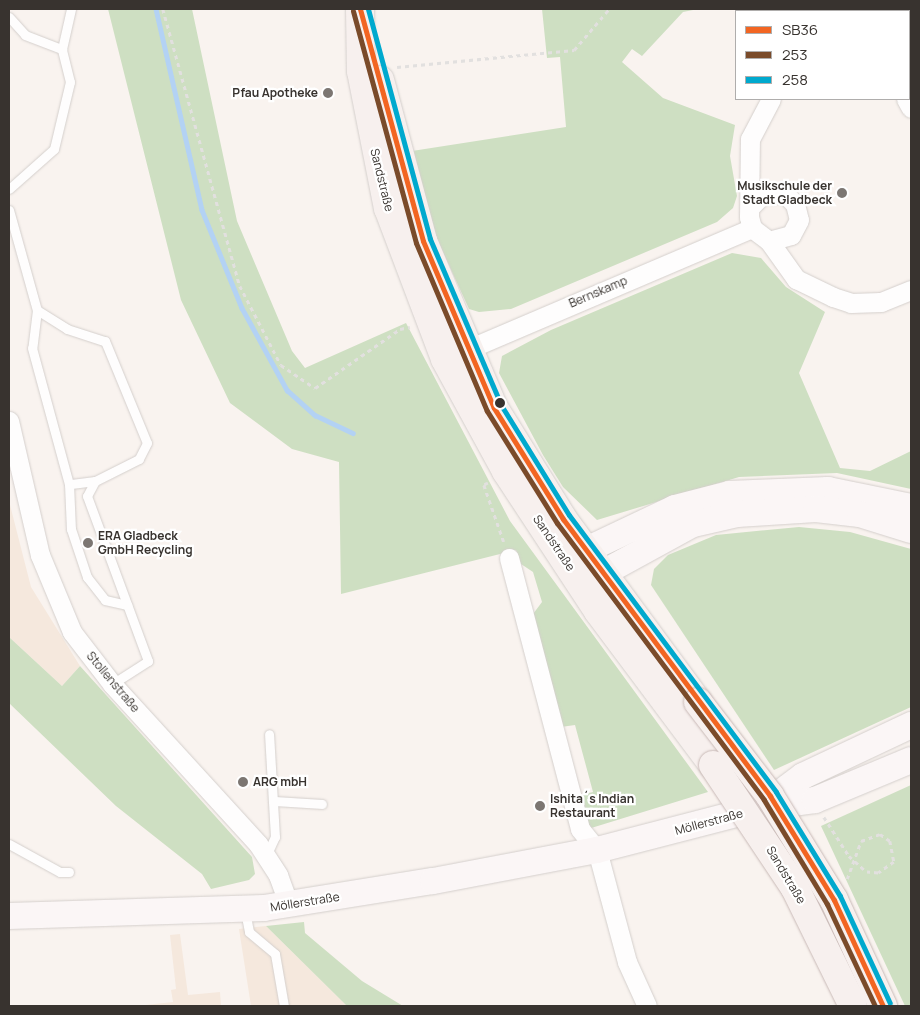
<!DOCTYPE html>
<meta charset="utf-8">
<style>
body{margin:0}
#map{position:relative;width:920px;height:1015px;overflow:hidden;background:#f9f3ef;font-family:Manrope,sans-serif}
div>[style]{position:absolute}
[style*='--x']{left:calc(var(--x)*1px);top:calc(var(--y)*1px);width:calc(var(--w)*1px);rotate:calc(var(--a)*1deg)}
.commercial>*{inset:0;background:#f5e8dd}
.green>*{inset:0;background:#cedfc2}
.stream>*{height:4.5px;margin:-2.25px;padding:0 2.25px;transform-origin:2.25px;border-radius:2.25px;background:#b3d2f4}
.path>*{height:2.5px;margin-top:-1.25px;transform-origin:0;background:repeating-linear-gradient(90deg,#e2e0df 0 4px,transparent 0 8px)}
.roads{filter:drop-shadow(0 0 1px #d4cfcc) drop-shadow(0 0 1px #d4cfcc)}
.lane>*{height:9px;margin:-4.5px;padding:0 4.5px;transform-origin:4.5px;border-radius:4.5px;background:#fefdfd}
.street>*{height:19px;margin:-9.5px;padding:0 9.5px;transform-origin:9.5px;border-radius:9.5px;background:#fefdfd}
.secondary>*{height:26px;margin:-13px;padding:0 13px;transform-origin:13px;border-radius:13px;background:#fbf6f6}
.primary>*{height:28px;margin:-14px;padding:0 14px;transform-origin:14px;border-radius:14px;background:#f7f0ee}
.path-bridge>*{height:2.5px;margin-top:-1.25px;transform-origin:0;background:repeating-linear-gradient(90deg,#e2e0df 0 4px,transparent 0 8px)}
.bridges{filter:drop-shadow(0 0 1px #c9bab7) drop-shadow(0 0 1px #c9bab7)}
.primary-bridge>*{height:28px;margin:-14px;padding:0 14px;transform-origin:14px;border-radius:14px;background:#f7f0ee}
.bus-1>*{height:5px;margin:-2.5px;padding:0 2.5px;transform-origin:2.5px;border-radius:2.5px;background:#f26522}
.bus-2>*{height:5px;margin:-2.5px;padding:0 2.5px;transform-origin:2.5px;border-radius:2.5px;background:#7a4b2a}
.bus-3>*{height:5px;margin:-2.5px;padding:0 2.5px;transform-origin:2.5px;border-radius:2.5px;background:#00a9ce}
.dots>*{width:14px;height:14px;translate:-50% -50%;box-sizing:border-box;border:2px solid #fff;border-radius:50%}
span{translate:-50% -50%;white-space:nowrap;text-align:center;line-height:1.15;-webkit-text-stroke:4.5px #fff;paint-order:stroke}
.poi-label{font-size:12px;color:#38332f;font-weight:700}
.right{translate:-100% -50%;text-align:right}
.left{translate:0 -50%;text-align:left}
.street-label{font-size:12px;color:#38332f}
.frame{position:absolute;inset:0;border:10px solid #38332f;pointer-events:none}
.legend{position:absolute;left:735px;top:10px;width:175px;height:90px;box-sizing:border-box;background:#fff;border:1px solid #afadac;margin:0;padding:6px 9px;list-style:none;font-size:15px;color:#38332f}
.legend li{display:flex;align-items:center;gap:10px;height:25px}
.legend b{width:25px;border:1px solid #afadac}
</style>
<div id="map">
<div class="commercial">
<i style="clip-path:polygon(9px 501px,31px 587px,80px 666px,62px 686px,9px 637px)"></i>
<i style="clip-path:polygon(266px 926px,347px 1006px,251px 1006px,239px 929px)"></i>
<i style="clip-path:polygon(180px 934px,188px 995px,220px 992px,221px 1006px,136px 1006px,173px 1002px,171px 990px,176px 989px,170px 935px)"></i>
</div>
<div class="green">
<i style="clip-path:polygon(108px 9px,192px 9px,237px 221px,292px 351px,305px 368px,406px 323px,510px 521px,708px 792px,588px 829px,577px 796px,593px 792px,575px 725px,561px 727px,533px 614px,542px 602px,533px 572px,521px 564px,516px 550px,341px 594px,339px 462px,292px 449px,230px 403px,181px 300px)"></i>
<i style="clip-path:polygon(542px 9px,698px 9px,683px 12px,642px 56px,632px 49px,622px 62px,663px 98px,735px 125px,730px 156px,737px 196px,733px 208px,717px 222px,511px 309px,479px 312px,469px 309px,431px 226px,412px 151px,566px 127px,560px 57px,547px 58px)"></i>
<i style="clip-path:polygon(732px 253px,761px 258px,786px 287px,825px 312px,799px 373px,840px 468px,870px 471px,911px 451px,911px 489px,837px 473px,739px 477px,597px 520px,563px 487px,543px 455px,499px 373px,502px 356px,551px 330px)"></i>
<i style="clip-path:polygon(799px 527px,850px 532px,911px 549px,911px 707px,774px 770px,651px 585px,654px 569px,668px 555px,716px 535px)"></i>
<i style="clip-path:polygon(9px 637px,62px 686px,80px 666px,252px 857px,255px 874px,249px 880px,211px 889px,202px 874px,116px 806px,9px 703px)"></i>
<i style="clip-path:polygon(911px 785px,911px 1006px,905px 1006px,821px 826px)"></i>
<i style="clip-path:polygon(304px 922px,305px 933px,362px 981px,403px 1006px,347px 1006px,266px 926px)"></i>
</div>
<div class="stream">
<i style="--x:156;--y:9;--w:206;--a:77.1"></i>
<i style="--x:202;--y:210;--w:106;--a:67.8"></i>
<i style="--x:242;--y:308;--w:94;--a:61.2"></i>
<i style="--x:287;--y:390;--w:38;--a:42"></i>
<i style="--x:315;--y:415;--w:42;--a:25.3"></i>
</div>
<div class="path">
<i style="--x:163;--y:9;--w:288;--a:74.5"></i>
<i style="--x:240;--y:286;--w:89;--a:62.6"></i>
<i style="--x:281;--y:365;--w:41;--a:34.1"></i>
<i style="--x:315;--y:388;--w:103;--a:-34.8"></i>
<i style="--x:400;--y:329;--w:10;--a:-11"></i>
<i style="--x:397;--y:67;--w:178;--a:-5.5"></i>
<i style="--x:574;--y:50;--w:54;--a:-49.5"></i>
<i style="--x:488;--y:483;--w:4;--a:153"></i>
<i style="--x:484;--y:485;--w:60;--a:70.7"></i>
<i style="--x:824;--y:817;--w:46;--a:57.3"></i>
<i style="--x:849;--y:856;--w:24;--a:42"></i>
</div>
<div class="roads">
<div class="lane">
<i style="--x:9;--y:17;--w:24;--a:48"></i>
<i style="--x:25;--y:35;--w:40;--a:21"></i>
<i style="--x:9;--y:189;--w:60;--a:-41.6"></i>
<i style="--x:54;--y:149;--w:69;--a:-76.6"></i>
<i style="--x:70;--y:82;--w:34;--a:-104"></i>
<i style="--x:62;--y:49;--w:41;--a:-77.3"></i>
<i style="--x:9;--y:210;--w:104;--a:74.4"></i>
<i style="--x:37;--y:310;--w:36;--a:32"></i>
<i style="--x:67;--y:329;--w:40;--a:18"></i>
<i style="--x:105;--y:341;--w:110;--a:67.6"></i>
<i style="--x:147;--y:443;--w:18;--a:117"></i>
<i style="--x:139;--y:459;--w:49;--a:153.4"></i>
<i style="--x:95;--y:481;--w:26;--a:173"></i>
<i style="--x:37;--y:310;--w:38;--a:97"></i>
<i style="--x:32;--y:348;--w:141;--a:74.8"></i>
<i style="--x:69;--y:484;--w:45;--a:87.5"></i>
<i style="--x:71;--y:529;--w:51;--a:71.6"></i>
<i style="--x:87;--y:577;--w:29;--a:52"></i>
<i style="--x:105;--y:600;--w:23;--a:13"></i>
<i style="--x:95;--y:481;--w:17;--a:118"></i>
<i style="--x:87;--y:496;--w:176;--a:69.7"></i>
<i style="--x:148;--y:661;--w:43;--a:147.4"></i>
<i style="--x:275;--y:801;--w:47;--a:3.7"></i>
<i style="--x:9;--y:844;--w:58;--a:28.8"></i>
<i style="--x:60;--y:872;--w:9;--a:0"></i>
<i style="--x:266;--y:856;--w:21;--a:-65"></i>
<i style="--x:275;--y:837;--w:103;--a:-93.3"></i>
<i style="--x:245;--y:911;--w:21;--a:79"></i>
<i style="--x:249;--y:932;--w:34;--a:40"></i>
<i style="--x:275;--y:954;--w:53;--a:80.2"></i>
</div>
<div class="street">
<i style="--x:906;--y:99;--w:10;--a:61"></i>
<i style="--x:751;--y:206;--w:16;--a:-45"></i>
<i style="--x:762;--y:195;--w:22;--a:-5"></i>
<i style="--x:784;--y:193;--w:16;--a:45"></i>
<i style="--x:795;--y:204;--w:16;--a:76"></i>
<i style="--x:799;--y:220;--w:17;--a:118"></i>
<i style="--x:791;--y:235;--w:23;--a:165"></i>
<i style="--x:769;--y:241;--w:21;--a:-143"></i>
<i style="--x:752;--y:228;--w:11;--a:-105"></i>
<i style="--x:749;--y:217;--w:78;--a:-89.3"></i>
<i style="--x:750;--y:139;--w:45;--a:-62.3"></i>
<i style="--x:769;--y:241;--w:47;--a:54.6"></i>
<i style="--x:796;--y:279;--w:41;--a:25.9"></i>
<i style="--x:833;--y:297;--w:19;--a:18"></i>
<i style="--x:851;--y:303;--w:30;--a:-2"></i>
<i style="--x:881;--y:302;--w:32;--a:-22"></i>
<i style="--x:459;--y:353;--w:319;--a:-23.1"></i>
<i style="--x:9;--y:421;--w:138;--a:77"></i>
<i style="--x:40;--y:555;--w:83;--a:67.4"></i>
<i style="--x:72;--y:632;--w:66;--a:52.4"></i>
<i style="--x:112;--y:684;--w:217;--a:47.6"></i>
<i style="--x:258;--y:844;--w:37;--a:57"></i>
<i style="--x:278;--y:875;--w:32;--a:70"></i>
<i style="--x:509;--y:558;--w:280;--a:75.3"></i>
<i style="--x:580;--y:829;--w:27;--a:51"></i>
<i style="--x:597;--y:850;--w:116;--a:75"></i>
<i style="--x:627;--y:962;--w:48;--a:65.6"></i>
</div>
<div class="secondary">
<i style="--x:911;--y:507;--w:85;--a:-168.4"></i>
<i style="--x:828;--y:490;--w:99;--a:177.7"></i>
<i style="--x:729;--y:494;--w:56;--a:165.5"></i>
<i style="--x:675;--y:508;--w:98;--a:154.7"></i>
<i style="--x:586;--y:550;--w:26;--a:118"></i>
<i style="--x:574;--y:573;--w:29;--a:0"></i>
<i style="--x:603;--y:573;--w:102;--a:-28.6"></i>
<i style="--x:693;--y:524;--w:45;--a:-12.8"></i>
<i style="--x:737;--y:514;--w:79;--a:-3.6"></i>
<i style="--x:816;--y:509;--w:44;--a:6.5"></i>
<i style="--x:860;--y:514;--w:53;--a:17.4"></i>
<i style="--x:763;--y:806;--w:50;--a:-36.9"></i>
<i style="--x:803;--y:776;--w:119;--a:-25.3"></i>
<i style="--x:9;--y:916;--w:255;--a:-1.8"></i>
<i style="--x:264;--y:908;--w:171;--a:-9.1"></i>
<i style="--x:433;--y:881;--w:167;--a:-10.7"></i>
<i style="--x:597;--y:850;--w:171;--a:-14.5"></i>
<i style="--x:763;--y:807;--w:52;--a:-7.7"></i>
<i style="--x:815;--y:800;--w:104;--a:-22.6"></i>
</div>
<div class="primary">
<i style="--x:360;--y:9;--w:62;--a:89.1"></i>
<i style="--x:361;--y:71;--w:140;--a:78.9"></i>
<i style="--x:388;--y:208;--w:161;--a:69.3"></i>
<i style="--x:445;--y:359;--w:128;--a:61.4"></i>
<i style="--x:506;--y:471;--w:168;--a:56.7"></i>
<i style="--x:598;--y:611;--w:192;--a:53.2"></i>
<i style="--x:380;--y:80;--w:167;--a:75"></i>
<i style="--x:423;--y:241;--w:181;--a:67"></i>
<i style="--x:494;--y:408;--w:131;--a:58.1"></i>
<i style="--x:563;--y:519;--w:227;--a:53.6"></i>
</div>
</div>
<div class="path-bridge">
<i style="--x:847;--y:879;--w:40;--a:-69.8"></i>
<i style="--x:861;--y:841;--w:20;--a:-20"></i>
<i style="--x:880;--y:834;--w:12;--a:35"></i>
<i style="--x:890;--y:841;--w:21;--a:79"></i>
<i style="--x:894;--y:862;--w:19;--a:145"></i>
<i style="--x:878;--y:873;--w:11;--a:-175"></i>
</div>
<div class="bridges">
<div class="primary-bridge">
<i style="--x:698;--y:702;--w:118;--a:52.5"></i>
<i style="--x:770;--y:796;--w:122;--a:58.4"></i>
<i style="--x:834;--y:900;--w:117;--a:65.2"></i>
<i style="--x:713;--y:765;--w:148;--a:56.3"></i>
<i style="--x:795;--y:888;--w:131;--a:63.8"></i>
</div>
</div>
<div class="bus-1">
<i style="--x:360;--y:9;--w:240;--a:74.8"></i>
<i style="--x:423;--y:241;--w:181;--a:67"></i>
<i style="--x:494;--y:408;--w:131;--a:58.1"></i>
<i style="--x:563;--y:519;--w:346;--a:53.2"></i>
<i style="--x:770;--y:796;--w:122;--a:58.4"></i>
<i style="--x:834;--y:900;--w:117;--a:65.2"></i>
</div>
<div class="bus-2">
<i style="--x:353;--y:11;--w:240;--a:74.8"></i>
<i style="--x:416;--y:243;--w:182;--a:67.1"></i>
<i style="--x:487;--y:411;--w:132;--a:58"></i>
<i style="--x:557;--y:523;--w:346;--a:53.2"></i>
<i style="--x:764;--y:800;--w:122;--a:58.8"></i>
<i style="--x:827;--y:904;--w:113;--a:64.8"></i>
</div>
<div class="bus-3">
<i style="--x:368;--y:9;--w:238;--a:74.9"></i>
<i style="--x:430;--y:239;--w:181;--a:66.8"></i>
<i style="--x:501;--y:405;--w:129;--a:58.3"></i>
<i style="--x:569;--y:515;--w:346;--a:53.2"></i>
<i style="--x:776;--y:792;--w:122;--a:58.4"></i>
<i style="--x:840;--y:896;--w:118;--a:65"></i>
</div>
<div class="dots">
<i style="left:328px;top:93px;background:#7c7672"></i>
<i style="left:842px;top:193px;background:#7c7672"></i>
<i style="left:500px;top:403px;background:#38332f"></i>
<i style="left:88px;top:543px;background:#7c7672"></i>
<i style="left:243px;top:782px;background:#7c7672"></i>
<i style="left:540px;top:806px;background:#7c7672"></i>
</div>
<div class="poi-label">
<span class="right" style="left:318px;top:93px">Pfau Apotheke</span>
<span class="right" style="left:832px;top:193px">Musikschule der<br>Stadt Gladbeck</span>
<span class="left" style="left:98px;top:543px">ERA Gladbeck<br>GmbH Recycling</span>
<span class="left" style="left:253px;top:782px">ARG mbH</span>
<span class="left" style="left:550px;top:806px">Ishita´s Indian<br>Restaurant</span>
</div>
<div class="street-label">
<span style="left:382px;top:180px;rotate:76deg">Sandstraße</span>
<span style="left:598px;top:292px;rotate:-23deg">Bernskamp</span>
<span style="left:554px;top:543px;rotate:56deg">Sandstraße</span>
<span style="left:113px;top:682px;rotate:50deg">Stollenstraße</span>
<span style="left:709px;top:822px;rotate:-15deg">Möllerstraße</span>
<span style="left:786px;top:875px;rotate:59deg">Sandstraße</span>
<span style="left:305px;top:902px;rotate:-9deg">Möllerstraße</span>
</div>
<div class="frame"></div>
<ul class="legend">
<li><b style="height:6px;background:#f26522"></b>SB36</li>
<li><b style="height:6px;background:#7a4b2a"></b>253</li>
<li><b style="height:6px;background:#00a9ce"></b>258</li>
</ul>
</div>
